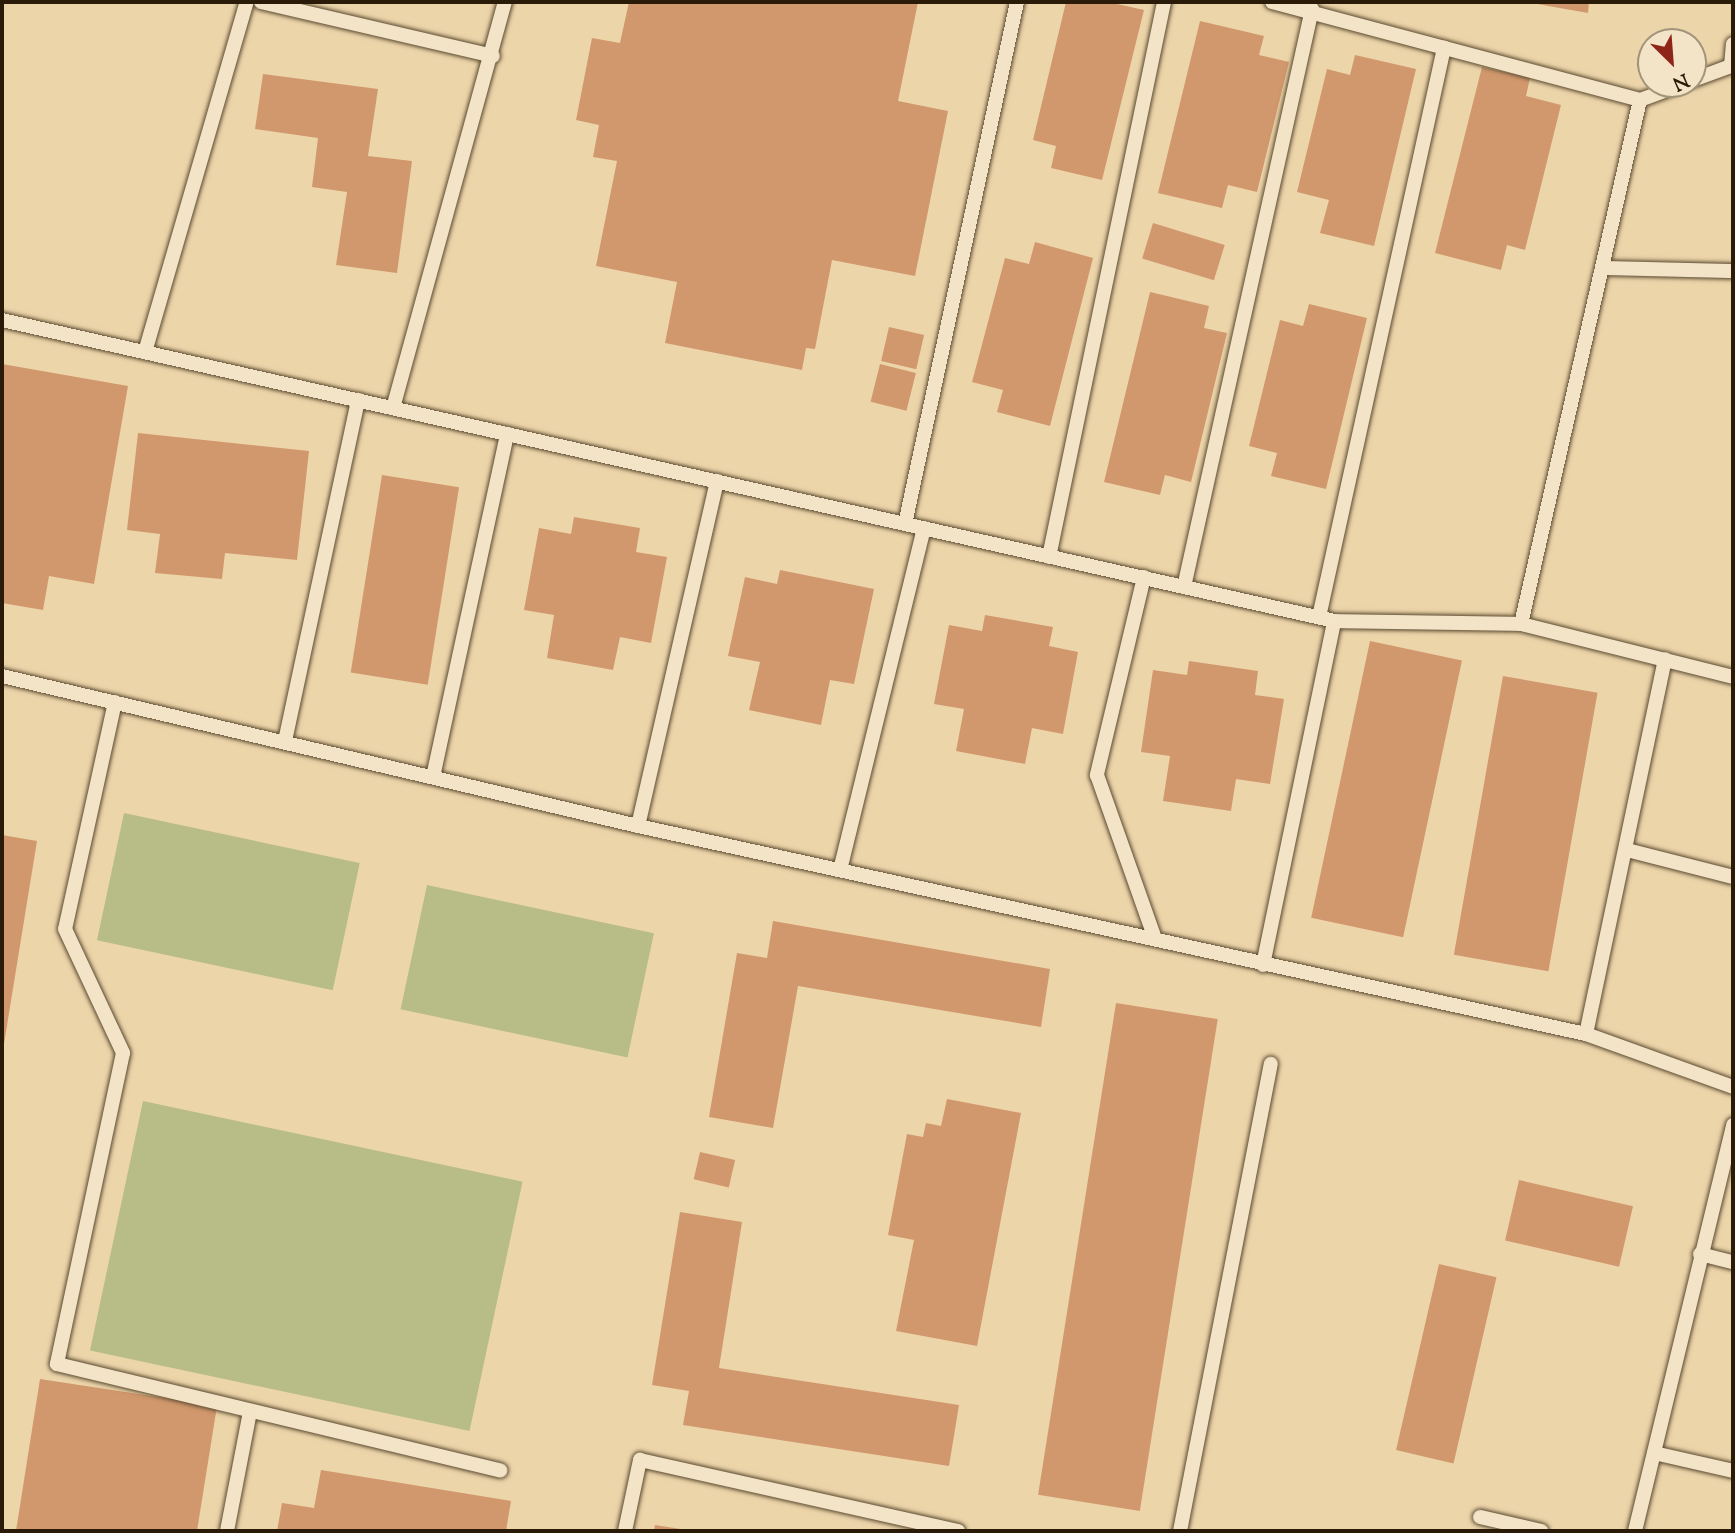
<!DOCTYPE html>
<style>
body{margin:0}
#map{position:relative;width:1735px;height:1533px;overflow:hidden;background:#edd5aa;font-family:"Sorts Mill Goudy",serif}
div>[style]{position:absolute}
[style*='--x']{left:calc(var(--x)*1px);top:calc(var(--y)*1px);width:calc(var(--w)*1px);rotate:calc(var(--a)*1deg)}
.green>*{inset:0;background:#b8bd88;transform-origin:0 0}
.building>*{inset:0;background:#d2986d;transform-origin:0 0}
.roads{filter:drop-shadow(0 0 2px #5a4a30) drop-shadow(0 0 2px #5a4a30)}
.lane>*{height:14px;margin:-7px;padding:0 7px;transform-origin:7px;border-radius:7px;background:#f3e4c8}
span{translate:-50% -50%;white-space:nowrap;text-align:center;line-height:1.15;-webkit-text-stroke:5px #f3e4c8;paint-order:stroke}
.frame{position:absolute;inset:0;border:4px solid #291b07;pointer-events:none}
.north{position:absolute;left:1637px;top:28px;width:70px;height:70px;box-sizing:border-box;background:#f3e4c8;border:2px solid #a2947b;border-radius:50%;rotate:155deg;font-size:19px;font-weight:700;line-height:28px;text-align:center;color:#291b07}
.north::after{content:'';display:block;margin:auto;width:24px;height:32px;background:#8f2418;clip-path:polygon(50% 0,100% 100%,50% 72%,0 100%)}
</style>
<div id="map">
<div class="green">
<i style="left:124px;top:813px;width:241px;height:130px;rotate:12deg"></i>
<i style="left:427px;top:885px;width:232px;height:127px;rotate:12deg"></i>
<i style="left:143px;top:1101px;width:388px;height:255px;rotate:12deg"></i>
</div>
<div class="building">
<i style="clip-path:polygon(629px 2px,918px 2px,898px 101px,948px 111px,915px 276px,832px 260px,815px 349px,806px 348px,802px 370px,665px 343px,677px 282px,596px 266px,617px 161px,593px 157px,599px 125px,576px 120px,592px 38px,620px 43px)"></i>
<i style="clip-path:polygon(1066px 2px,1108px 2px,1144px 10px,1102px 180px,1051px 168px,1056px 146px,1033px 140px)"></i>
<i style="clip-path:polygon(1526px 2px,1589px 2px,1588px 13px)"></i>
<i style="clip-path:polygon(1200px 21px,1264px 36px,1259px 55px,1289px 62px,1257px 192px,1228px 185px,1222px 208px,1158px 193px)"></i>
<i style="clip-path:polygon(1355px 55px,1416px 69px,1374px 246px,1320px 233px,1329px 200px,1297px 192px,1327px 69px,1350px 75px)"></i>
<i style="clip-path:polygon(1482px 67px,1530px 78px,1526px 96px,1561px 105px,1525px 250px,1507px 245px,1501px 270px,1435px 253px)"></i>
<i style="clip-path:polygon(263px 74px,378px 89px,368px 156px,412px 161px,397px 273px,336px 265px,347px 192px,312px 187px,318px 138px,255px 129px)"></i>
<i style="left:1153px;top:223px;width:75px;height:37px;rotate:17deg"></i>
<i style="clip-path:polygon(1035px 242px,1093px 258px,1050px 426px,997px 412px,1003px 390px,972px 382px,1005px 258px,1029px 264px)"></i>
<i style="clip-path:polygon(1150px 292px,1209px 306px,1204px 328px,1227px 333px,1191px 482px,1165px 475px,1160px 495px,1104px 482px)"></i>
<i style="clip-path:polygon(1309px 304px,1367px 318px,1326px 489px,1271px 476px,1277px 453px,1249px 446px,1280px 320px,1303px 326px)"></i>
<i style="left:889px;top:327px;width:36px;height:35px;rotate:13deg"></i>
<i style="clip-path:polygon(2px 364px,128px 386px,94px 584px,49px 576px,43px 610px,2px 603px)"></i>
<i style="left:880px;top:364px;width:37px;height:39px;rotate:14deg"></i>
<i style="clip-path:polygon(138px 433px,309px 451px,297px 560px,225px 553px,222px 579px,155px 573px,160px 534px,127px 530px)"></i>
<i style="left:382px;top:475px;width:78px;height:200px;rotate:9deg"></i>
<i style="clip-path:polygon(574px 517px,640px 528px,636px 552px,667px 557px,651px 643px,620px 637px,613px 670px,547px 658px,554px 615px,524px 610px,539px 528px,571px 534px)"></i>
<i style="clip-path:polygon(780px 570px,874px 589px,854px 684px,830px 680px,821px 725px,749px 710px,760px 662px,728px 656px,745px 577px,777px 584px)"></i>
<i style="clip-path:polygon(985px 615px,1053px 627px,1049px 646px,1078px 652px,1063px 734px,1032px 728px,1025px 764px,956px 751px,964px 709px,934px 704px,949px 625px,982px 631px)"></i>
<i style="left:1370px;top:641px;width:94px;height:283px;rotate:12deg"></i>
<i style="clip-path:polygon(1189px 661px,1258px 671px,1255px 695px,1284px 699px,1270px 784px,1236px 779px,1231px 811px,1163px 801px,1170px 756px,1141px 752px,1153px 670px,1187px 675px)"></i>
<i style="left:1503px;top:676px;width:96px;height:283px;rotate:10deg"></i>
<i style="clip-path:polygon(2px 835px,37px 841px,3px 1050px,2px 1050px)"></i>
<i style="clip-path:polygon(773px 921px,1050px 969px,1041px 1027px,798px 986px,773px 1128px,709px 1117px,737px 953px,767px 958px)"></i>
<i style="left:1116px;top:1003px;width:103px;height:498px;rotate:9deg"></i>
<i style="clip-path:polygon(947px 1099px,1021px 1113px,977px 1346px,896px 1331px,914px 1240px,888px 1235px,907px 1134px,923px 1137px,926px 1123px,941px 1126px)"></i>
<i style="left:700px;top:1152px;width:36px;height:28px;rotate:13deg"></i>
<i style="left:1519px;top:1180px;width:117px;height:62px;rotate:13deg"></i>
<i style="clip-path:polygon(680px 1212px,742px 1222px,719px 1368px,959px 1405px,949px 1466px,683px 1425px,689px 1391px,652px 1385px)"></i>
<i style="left:1439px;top:1264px;width:59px;height:191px;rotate:13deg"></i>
<i style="clip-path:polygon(40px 1379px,217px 1406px,197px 1531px,16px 1531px)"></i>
<i style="clip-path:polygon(321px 1470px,511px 1501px,506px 1531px,277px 1531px,282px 1503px,314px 1508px)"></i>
<i style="clip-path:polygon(655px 1525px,687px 1530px,687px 1531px,654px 1531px)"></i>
</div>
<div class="roads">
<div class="lane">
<i style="--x:261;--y:2;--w:238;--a:13.1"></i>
<i style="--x:1272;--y:2;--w:381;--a:14.9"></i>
<i style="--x:1693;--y:80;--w:40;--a:-20.2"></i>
<i style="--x:1731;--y:66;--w:22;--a:-85"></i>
<i style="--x:1602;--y:268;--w:131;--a:1.3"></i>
<i style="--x:2;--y:320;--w:1366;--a:12.73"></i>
<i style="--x:1334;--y:621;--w:187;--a:0.9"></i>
<i style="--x:1521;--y:624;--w:219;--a:14"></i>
<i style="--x:145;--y:352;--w:365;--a:-73.8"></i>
<i style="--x:393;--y:408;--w:421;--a:-74.6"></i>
<i style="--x:905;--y:524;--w:534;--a:-77.89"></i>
<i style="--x:1049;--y:557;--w:567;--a:-78.29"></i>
<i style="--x:1144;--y:577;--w:204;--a:103.4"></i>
<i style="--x:1097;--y:775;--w:171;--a:70.5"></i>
<i style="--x:1184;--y:587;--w:592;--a:-77.51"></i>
<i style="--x:1319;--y:617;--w:583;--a:-77.61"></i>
<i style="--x:1521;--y:624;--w:537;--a:-77.21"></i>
<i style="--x:1640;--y:100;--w:46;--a:-20.4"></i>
<i style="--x:2;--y:676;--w:653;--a:13.27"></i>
<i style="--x:638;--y:826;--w:971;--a:12.38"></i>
<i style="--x:1586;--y:1034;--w:156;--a:19.8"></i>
<i style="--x:115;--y:702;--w:232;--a:102.4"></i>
<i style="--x:65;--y:929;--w:137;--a:64.9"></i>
<i style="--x:123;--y:1053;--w:318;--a:102"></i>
<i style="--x:57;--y:1364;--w:456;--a:13.5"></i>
<i style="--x:285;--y:741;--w:349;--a:-77.9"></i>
<i style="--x:433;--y:777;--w:351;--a:-77.8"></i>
<i style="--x:638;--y:826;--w:354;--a:-77.1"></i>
<i style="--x:1627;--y:850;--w:109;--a:14.3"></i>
<i style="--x:840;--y:870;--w:352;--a:-76.2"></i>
<i style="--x:1263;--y:965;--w:351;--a:-78.3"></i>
<i style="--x:1586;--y:1034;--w:383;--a:-78.1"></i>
<i style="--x:1700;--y:1254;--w:34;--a:14"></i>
<i style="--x:1654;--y:1453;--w:81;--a:12.8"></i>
<i style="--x:1480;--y:1517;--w:63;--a:12.9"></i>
<i style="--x:227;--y:1531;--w:122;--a:-79.1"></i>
<i style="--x:625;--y:1531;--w:73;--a:-78.1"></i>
<i style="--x:640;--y:1460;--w:326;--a:12.6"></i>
<i style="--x:1180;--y:1531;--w:476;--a:-79"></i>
<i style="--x:1635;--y:1531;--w:418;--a:-76.4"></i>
</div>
</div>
<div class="frame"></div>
<div class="north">N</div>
</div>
